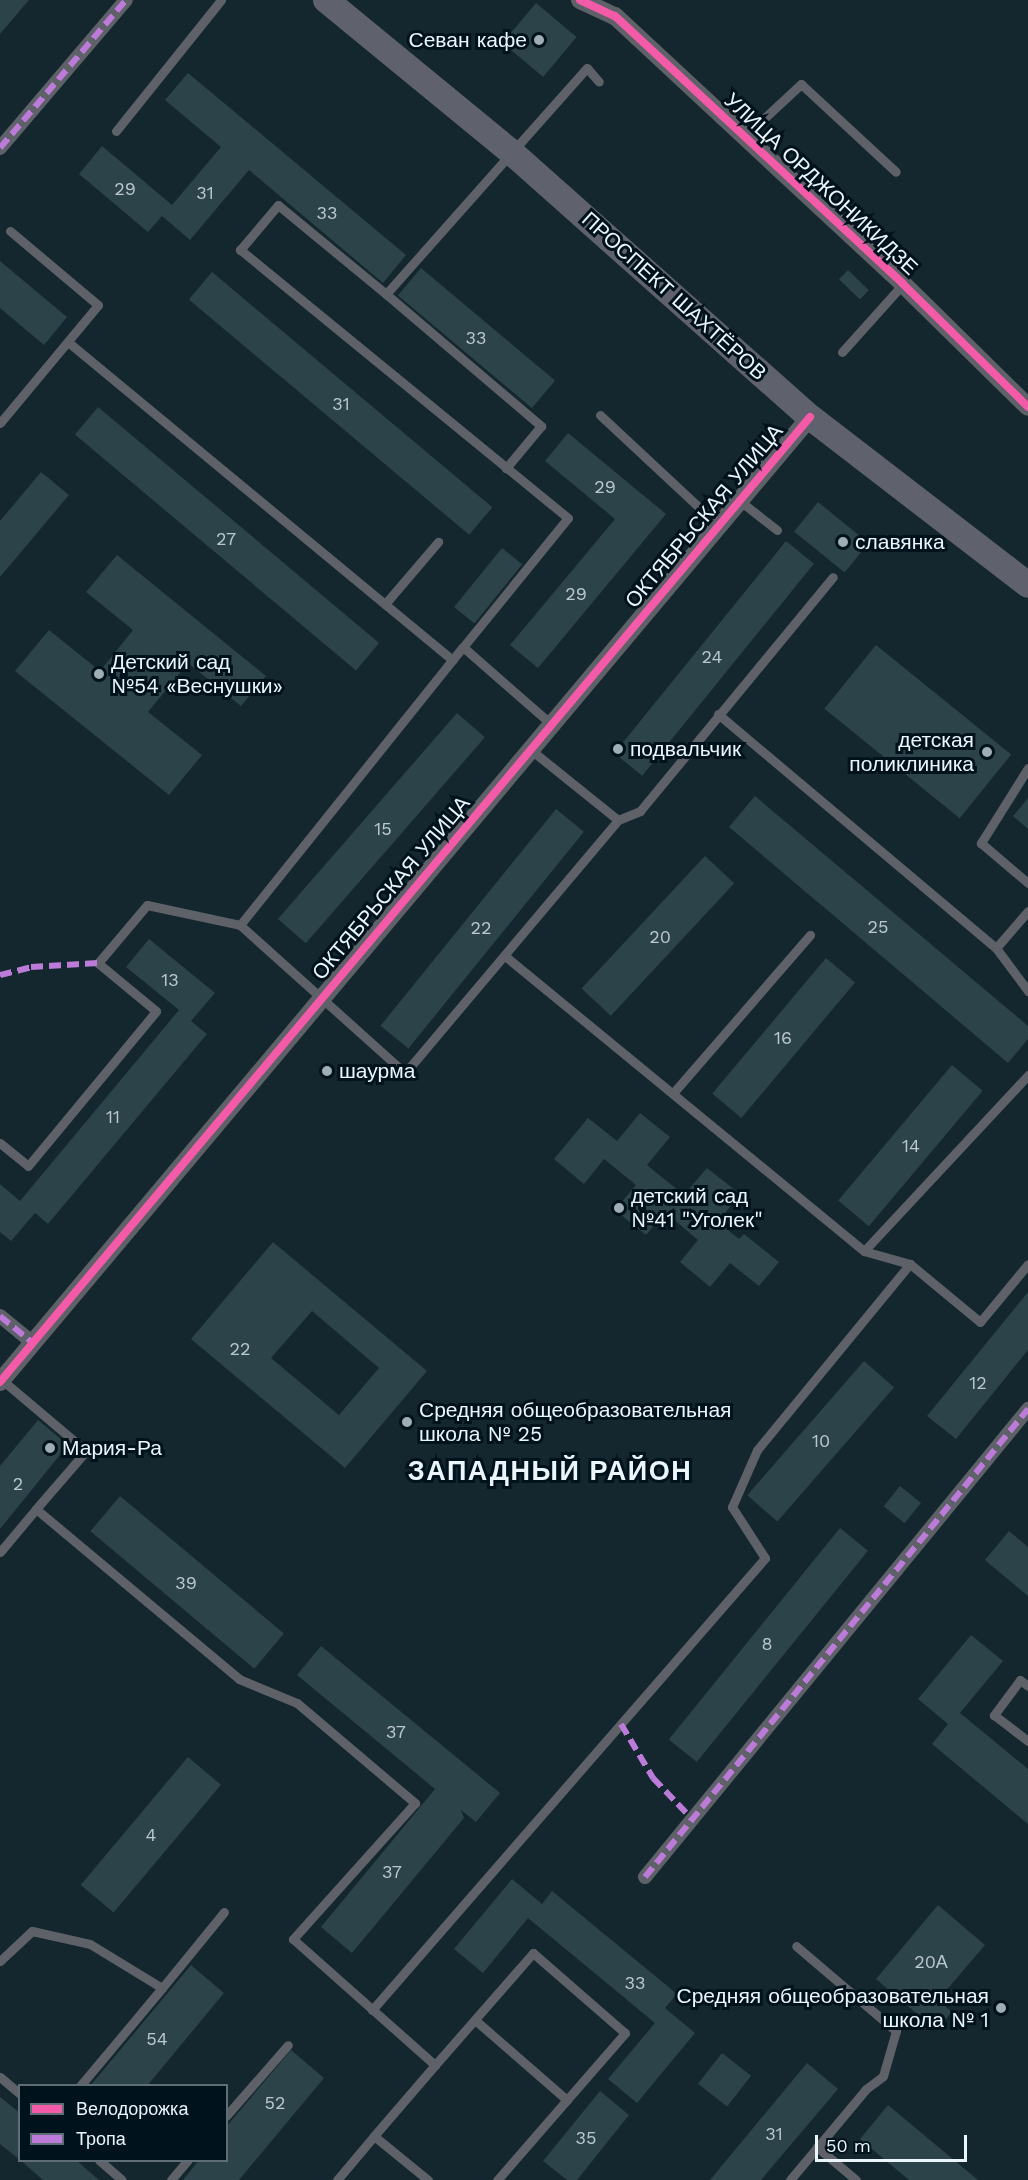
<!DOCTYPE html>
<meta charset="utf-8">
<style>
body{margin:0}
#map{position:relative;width:1028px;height:2180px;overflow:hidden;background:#14262e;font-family:"Work Sans",sans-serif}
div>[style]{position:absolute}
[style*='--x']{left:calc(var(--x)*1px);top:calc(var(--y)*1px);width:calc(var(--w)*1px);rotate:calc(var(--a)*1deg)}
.building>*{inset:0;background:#2c4349;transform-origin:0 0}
.service>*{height:9px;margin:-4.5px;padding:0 4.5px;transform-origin:4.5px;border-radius:4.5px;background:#5e6168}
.pedestrian>*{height:14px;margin:-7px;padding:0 7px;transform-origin:7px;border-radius:7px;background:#5e6168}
.minor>*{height:18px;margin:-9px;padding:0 9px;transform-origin:9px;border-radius:9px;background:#5e6168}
.secondary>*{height:26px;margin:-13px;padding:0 13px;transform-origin:13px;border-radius:13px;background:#5f626c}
.quiet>*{height:6px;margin-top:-3px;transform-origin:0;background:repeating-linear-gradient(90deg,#bd7bd9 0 12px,transparent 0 18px)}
.cycleway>*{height:8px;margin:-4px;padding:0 4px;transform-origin:4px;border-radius:4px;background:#f35aa7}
.dots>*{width:16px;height:16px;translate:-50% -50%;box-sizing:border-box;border:3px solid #00121c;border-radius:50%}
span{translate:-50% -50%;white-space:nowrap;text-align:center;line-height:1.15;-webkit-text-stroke:6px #00121c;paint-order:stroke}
.number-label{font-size:18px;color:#bac9cf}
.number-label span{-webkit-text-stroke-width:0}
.poi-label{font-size:21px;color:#eaf6fc}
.right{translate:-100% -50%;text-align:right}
.left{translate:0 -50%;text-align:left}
.street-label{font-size:21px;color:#eaf6fc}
.district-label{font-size:27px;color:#eaf6fc;font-weight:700;letter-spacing:1.5px}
.legend{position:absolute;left:18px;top:2084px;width:210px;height:78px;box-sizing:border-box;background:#00121c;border:2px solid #5e6d76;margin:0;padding:8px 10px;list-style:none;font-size:18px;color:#eaf6fc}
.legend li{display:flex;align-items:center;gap:12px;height:30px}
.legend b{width:30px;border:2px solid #5e6d76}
.scale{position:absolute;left:815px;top:2135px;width:152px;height:27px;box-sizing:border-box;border:3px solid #eaf6fc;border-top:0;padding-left:8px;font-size:18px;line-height:21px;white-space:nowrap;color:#eaf6fc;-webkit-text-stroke:4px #00121c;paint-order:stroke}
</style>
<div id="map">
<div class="building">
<i style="clip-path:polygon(0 0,29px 0,0 34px)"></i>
<i style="left:536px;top:3px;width:53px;height:52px;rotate:40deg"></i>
<i style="clip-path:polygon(188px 73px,406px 255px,383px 283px,249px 170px,190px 240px,162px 216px,148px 232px,79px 174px,102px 146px,172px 205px,221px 147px,165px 100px)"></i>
<i style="clip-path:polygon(0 261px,67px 317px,44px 345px,0 308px)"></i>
<i style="left:421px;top:268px;width:175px;height:36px;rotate:40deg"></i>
<i style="left:848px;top:270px;width:29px;height:13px;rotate:44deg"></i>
<i style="left:212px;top:272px;width:366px;height:36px;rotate:40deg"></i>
<i style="left:98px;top:407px;width:367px;height:36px;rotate:40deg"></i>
<i style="clip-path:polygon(568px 433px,666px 514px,538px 668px,510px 645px,615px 519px,545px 461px)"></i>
<i style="clip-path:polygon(41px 472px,69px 495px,0 577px,0 521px)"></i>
<i style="left:818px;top:502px;width:65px;height:38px;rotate:39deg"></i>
<i style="left:786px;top:541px;width:36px;height:273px;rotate:39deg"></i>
<i style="left:502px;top:548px;width:26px;height:76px;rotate:39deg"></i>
<i style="clip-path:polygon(117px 555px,266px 676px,241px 706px,188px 663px,148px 712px,202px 755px,169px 795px,15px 671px,49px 630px,100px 671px,133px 630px,86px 592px)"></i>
<i style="left:876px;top:645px;width:174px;height:82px;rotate:39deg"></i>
<i style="left:457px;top:713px;width:37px;height:273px;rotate:41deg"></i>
<i style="clip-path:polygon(755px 796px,1028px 1026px,1028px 1039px,1008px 1063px,729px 827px)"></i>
<i style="clip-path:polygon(1028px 798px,1028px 829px,1013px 816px)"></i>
<i style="left:556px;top:809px;width:36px;height:279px;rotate:39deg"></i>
<i style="left:705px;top:856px;width:40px;height:181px;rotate:43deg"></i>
<i style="clip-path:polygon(149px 939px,215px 993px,191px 1021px,207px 1034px,48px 1224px,35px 1213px,11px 1241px,0 1232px,0 1184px,20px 1201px,179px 1010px,126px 967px)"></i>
<i style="left:826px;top:958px;width:38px;height:177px;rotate:40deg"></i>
<i style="left:952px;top:1065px;width:40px;height:177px;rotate:40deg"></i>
<i style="clip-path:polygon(640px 1113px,670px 1137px,647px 1165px,684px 1195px,707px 1168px,740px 1194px,718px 1222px,739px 1239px,744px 1234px,779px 1262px,759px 1286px,730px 1263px,710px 1287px,680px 1262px,698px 1240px,665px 1212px,646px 1235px,615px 1210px,636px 1185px,604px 1159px,584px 1184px,554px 1159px,588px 1118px,617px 1141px)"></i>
<i style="clip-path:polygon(evenodd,273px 1242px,427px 1371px,345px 1468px,191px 1339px,273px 1242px,312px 1311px,379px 1368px,339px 1415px,271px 1358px,312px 1311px)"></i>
<i style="clip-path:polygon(1028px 1292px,1028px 1350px,956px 1439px,927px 1416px)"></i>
<i style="left:864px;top:1361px;width:40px;height:178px;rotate:41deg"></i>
<i style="clip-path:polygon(38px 1420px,68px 1445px,0 1529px,0 1466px)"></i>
<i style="left:900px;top:1486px;width:27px;height:26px;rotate:39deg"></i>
<i style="left:120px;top:1496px;width:214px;height:46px;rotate:40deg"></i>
<i style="left:840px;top:1528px;width:36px;height:272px;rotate:39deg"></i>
<i style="clip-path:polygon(1009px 1531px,1028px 1547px,1028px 1596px,985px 1560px)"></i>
<i style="clip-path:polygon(971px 1635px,1003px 1661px,960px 1713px,1028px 1769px,1028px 1824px,932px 1744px,948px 1724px,918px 1699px)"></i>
<i style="clip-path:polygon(321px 1646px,500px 1793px,476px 1822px,461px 1810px,464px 1818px,352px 1953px,321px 1927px,435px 1789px,297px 1675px)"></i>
<i style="left:188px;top:1757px;width:43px;height:167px;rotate:40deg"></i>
<i style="clip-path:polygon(512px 1879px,542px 1904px,552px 1891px,677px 1994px,665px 2008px,695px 2033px,637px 2103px,608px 2079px,655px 2023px,528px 1918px,483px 1973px,454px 1949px)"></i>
<i style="clip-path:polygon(938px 1905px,985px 1945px,938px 2000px,952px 2012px,936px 2030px,876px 1979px)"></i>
<i style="clip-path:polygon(191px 1965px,224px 1993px,147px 2086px,90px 2086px)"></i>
<i style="clip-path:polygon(291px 2050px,324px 2078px,239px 2180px,183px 2180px,199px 2160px,226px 2160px,226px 2127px)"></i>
<i style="left:722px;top:2053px;width:37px;height:39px;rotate:38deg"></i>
<i style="clip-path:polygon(807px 2063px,838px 2089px,761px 2180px,710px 2180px)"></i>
<i style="clip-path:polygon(600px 2091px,629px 2115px,577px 2180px,567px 2180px,543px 2161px)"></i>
<i style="clip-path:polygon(0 2097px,20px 2113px,20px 2160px,0 2144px)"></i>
<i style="clip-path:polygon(888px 2105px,978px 2180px,909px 2180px,860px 2139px)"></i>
<i style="clip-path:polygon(20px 2160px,76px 2160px,99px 2180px,43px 2180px)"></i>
</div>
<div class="service">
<i style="--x:116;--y:131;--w:168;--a:-51.3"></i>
<i style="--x:744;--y:137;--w:78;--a:-42.9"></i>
<i style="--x:801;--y:84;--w:129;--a:42.8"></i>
<i style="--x:386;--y:294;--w:204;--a:40.4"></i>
<i style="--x:541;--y:426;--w:55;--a:129.8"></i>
<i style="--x:68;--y:342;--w:499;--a:39.6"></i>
<i style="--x:842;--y:352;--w:91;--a:-48.1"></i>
<i style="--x:600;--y:415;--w:163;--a:43"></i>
<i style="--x:0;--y:423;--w:153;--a:-50.3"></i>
<i style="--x:98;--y:305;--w:115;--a:-139.9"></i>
<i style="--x:740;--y:501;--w:47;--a:38.1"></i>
<i style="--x:385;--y:604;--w:82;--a:-49.5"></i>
<i style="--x:463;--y:647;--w:166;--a:-50.9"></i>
<i style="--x:568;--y:518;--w:424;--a:-140.7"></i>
<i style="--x:240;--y:250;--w:59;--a:-49.8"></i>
<i style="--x:278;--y:205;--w:140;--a:39.5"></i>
<i style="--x:386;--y:294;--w:302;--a:-48.4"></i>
<i style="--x:587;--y:68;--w:18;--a:49"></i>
<i style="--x:718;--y:714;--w:363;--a:40.1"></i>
<i style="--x:996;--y:948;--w:54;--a:53.3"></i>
<i style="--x:1028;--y:768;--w:89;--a:122.1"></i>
<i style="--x:981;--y:843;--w:62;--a:40.4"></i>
<i style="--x:618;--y:820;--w:24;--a:-22"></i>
<i style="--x:640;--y:811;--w:303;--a:-50.5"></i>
<i style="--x:240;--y:925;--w:356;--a:-51.3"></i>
<i style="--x:463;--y:647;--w:118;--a:41.2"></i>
<i style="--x:996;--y:948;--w:49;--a:-49.1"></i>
<i style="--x:505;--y:956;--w:465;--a:39.4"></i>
<i style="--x:864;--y:1251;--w:48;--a:15.8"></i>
<i style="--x:910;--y:1264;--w:91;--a:39.6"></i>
<i style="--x:980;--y:1322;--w:75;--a:-50.4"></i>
<i style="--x:674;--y:1092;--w:208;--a:-49.1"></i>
<i style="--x:0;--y:1143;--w:36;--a:39"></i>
<i style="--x:28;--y:1166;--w:201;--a:-50.4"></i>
<i style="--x:156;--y:1011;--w:75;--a:-140.4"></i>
<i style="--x:98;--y:963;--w:76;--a:-49.8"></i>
<i style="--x:147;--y:905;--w:95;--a:12.1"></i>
<i style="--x:240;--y:925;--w:222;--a:41.9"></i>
<i style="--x:405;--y:1073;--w:331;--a:-49.9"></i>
<i style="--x:618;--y:820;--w:112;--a:-141.2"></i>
<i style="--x:864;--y:1251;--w:241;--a:-47"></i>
<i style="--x:2;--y:1380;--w:110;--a:40.2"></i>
<i style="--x:86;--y:1451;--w:77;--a:130.8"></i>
<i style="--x:0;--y:1552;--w:56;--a:-50.1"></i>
<i style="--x:36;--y:1509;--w:265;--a:39.9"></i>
<i style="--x:239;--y:1679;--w:63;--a:22.5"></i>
<i style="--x:297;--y:1703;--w:155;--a:40.3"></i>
<i style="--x:415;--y:1803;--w:183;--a:131.9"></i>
<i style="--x:293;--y:1939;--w:190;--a:41.6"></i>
<i style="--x:435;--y:2065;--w:94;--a:130.7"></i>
<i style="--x:1028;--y:1686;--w:10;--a:-143"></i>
<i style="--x:1020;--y:1680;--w:44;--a:126.6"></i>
<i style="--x:994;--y:1715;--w:43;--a:37.4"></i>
<i style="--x:0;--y:1961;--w:44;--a:-43.2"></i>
<i style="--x:32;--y:1931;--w:59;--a:12.6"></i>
<i style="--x:90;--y:1944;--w:84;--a:31.4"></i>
<i style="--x:162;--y:1988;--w:128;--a:129.9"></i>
<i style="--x:162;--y:1988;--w:98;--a:-50.8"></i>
<i style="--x:372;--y:2010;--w:599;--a:-48.99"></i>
<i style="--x:765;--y:1558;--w:61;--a:-122.9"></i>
<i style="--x:732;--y:1507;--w:62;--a:-66.3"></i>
<i style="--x:757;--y:1450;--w:241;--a:-50.6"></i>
<i style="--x:475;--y:2020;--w:122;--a:41"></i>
<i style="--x:435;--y:2065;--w:149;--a:-48.8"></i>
<i style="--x:533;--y:1953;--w:122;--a:41"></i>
<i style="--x:625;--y:2033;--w:195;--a:131"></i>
<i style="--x:0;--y:2077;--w:26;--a:40"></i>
<i style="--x:226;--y:2116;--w:94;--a:-48.9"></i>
<i style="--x:817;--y:2147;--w:51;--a:40.2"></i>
<i style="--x:99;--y:2160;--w:30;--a:41"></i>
<i style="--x:171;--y:2180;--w:26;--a:-50"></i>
<i style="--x:337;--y:2180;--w:57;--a:-49.9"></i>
<i style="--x:374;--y:2136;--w:70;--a:39.2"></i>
<i style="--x:790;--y:2180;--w:119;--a:-50.1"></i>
<i style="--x:866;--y:2089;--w:21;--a:-37"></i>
<i style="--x:883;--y:2076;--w:47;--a:-73.9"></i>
<i style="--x:896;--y:2031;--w:131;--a:-139.6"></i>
</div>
<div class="pedestrian">
<i style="--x:0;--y:148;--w:194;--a:-49.6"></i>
<i style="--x:0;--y:1316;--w:43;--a:39.3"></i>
<i style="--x:645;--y:1877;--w:605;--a:-50.7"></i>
</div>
<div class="minor">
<i style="--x:580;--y:0;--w:38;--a:25"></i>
<i style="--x:615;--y:16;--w:393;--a:42.9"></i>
<i style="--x:903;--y:284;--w:175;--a:44.5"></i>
<i style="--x:0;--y:1382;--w:1260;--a:-49.99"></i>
</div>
<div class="secondary">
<i style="--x:326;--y:0;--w:238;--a:39.4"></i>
<i style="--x:510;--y:151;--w:401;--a:41.6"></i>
<i style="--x:810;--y:417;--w:275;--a:37.6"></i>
</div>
<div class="quiet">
<i style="--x:0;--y:148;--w:194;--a:-49.6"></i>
<i style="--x:0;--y:975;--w:32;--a:-14"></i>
<i style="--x:31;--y:967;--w:67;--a:-3.4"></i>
<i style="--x:0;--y:1316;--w:43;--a:39.3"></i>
<i style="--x:621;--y:1724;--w:63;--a:59.3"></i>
<i style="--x:653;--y:1778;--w:57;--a:46.4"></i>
<i style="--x:645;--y:1877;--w:605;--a:-50.7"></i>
</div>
<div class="cycleway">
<i style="--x:580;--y:0;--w:38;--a:25"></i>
<i style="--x:615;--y:16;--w:393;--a:42.9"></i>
<i style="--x:903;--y:284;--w:175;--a:44.5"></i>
<i style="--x:0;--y:1382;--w:1260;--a:-49.99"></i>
</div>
<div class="dots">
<i style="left:539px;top:40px;background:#9fadb4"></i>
<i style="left:843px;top:542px;background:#9fadb4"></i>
<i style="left:99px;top:674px;background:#9fadb4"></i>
<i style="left:618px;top:749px;background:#9fadb4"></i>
<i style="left:987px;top:752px;background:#9fadb4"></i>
<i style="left:327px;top:1071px;background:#9fadb4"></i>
<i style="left:619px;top:1208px;background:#9fadb4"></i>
<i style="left:407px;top:1422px;background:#9fadb4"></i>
<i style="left:50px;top:1448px;background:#9fadb4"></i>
<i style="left:1001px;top:2008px;background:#9fadb4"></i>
</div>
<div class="number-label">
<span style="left:125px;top:189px">29</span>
<span style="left:205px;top:193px">31</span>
<span style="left:327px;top:213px">33</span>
<span style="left:476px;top:338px">33</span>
<span style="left:341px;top:404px">31</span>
<span style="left:605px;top:487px">29</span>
<span style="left:226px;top:539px">27</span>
<span style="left:576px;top:594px">29</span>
<span style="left:712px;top:657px">24</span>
<span style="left:383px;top:829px">15</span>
<span style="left:878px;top:927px">25</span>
<span style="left:481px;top:928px">22</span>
<span style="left:660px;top:937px">20</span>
<span style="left:170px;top:980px">13</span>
<span style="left:783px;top:1038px">16</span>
<span style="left:113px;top:1117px">11</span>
<span style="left:911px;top:1146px">14</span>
<span style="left:240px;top:1349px">22</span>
<span style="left:978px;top:1383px">12</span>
<span style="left:821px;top:1441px">10</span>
<span style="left:18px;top:1484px">2</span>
<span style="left:186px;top:1583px">39</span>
<span style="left:767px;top:1644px">8</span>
<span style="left:396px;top:1732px">37</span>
<span style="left:151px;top:1835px">4</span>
<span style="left:392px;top:1872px">37</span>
<span style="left:931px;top:1962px">20А</span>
<span style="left:635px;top:1983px">33</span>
<span style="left:157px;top:2039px">54</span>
<span style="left:275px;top:2103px">52</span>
<span style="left:774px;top:2134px">31</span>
<span style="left:586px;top:2138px">35</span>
</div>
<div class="poi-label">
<span class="right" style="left:527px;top:40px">Севан кафе</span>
<span class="left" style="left:855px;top:542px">славянка</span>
<span class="left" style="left:111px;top:674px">Детский сад<br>№54 «Веснушки»</span>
<span class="right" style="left:974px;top:752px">детская<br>поликлиника</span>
<span class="left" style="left:630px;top:749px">подвальчик</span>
<span class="left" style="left:339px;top:1071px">шаурма</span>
<span class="left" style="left:631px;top:1208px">детский сад<br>№41 "Уголек"</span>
<span class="left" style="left:419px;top:1422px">Средняя общеобразовательная<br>школа № 25</span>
<span class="left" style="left:62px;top:1448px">Мария-Ра</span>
<span class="right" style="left:989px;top:2008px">Средняя общеобразовательная<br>школа № 1</span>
</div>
<div class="street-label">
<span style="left:821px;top:184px;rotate:43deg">УЛИЦА ОРДЖОНИКИДЗЕ</span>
<span style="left:674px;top:296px;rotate:42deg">ПРОСПЕКТ ШАХТЁРОВ</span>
<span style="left:704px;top:516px;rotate:-50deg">ОКТЯБРЬСКАЯ УЛИЦА</span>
<span style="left:391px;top:888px;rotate:-50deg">ОКТЯБРЬСКАЯ УЛИЦА</span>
</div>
<div class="district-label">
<span style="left:550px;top:1472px">ЗАПАДНЫЙ РАЙОН</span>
</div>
<ul class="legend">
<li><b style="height:8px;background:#f35aa7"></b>Велодорожка</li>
<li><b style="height:8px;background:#bd7bd9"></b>Тропа</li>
</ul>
<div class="scale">50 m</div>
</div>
